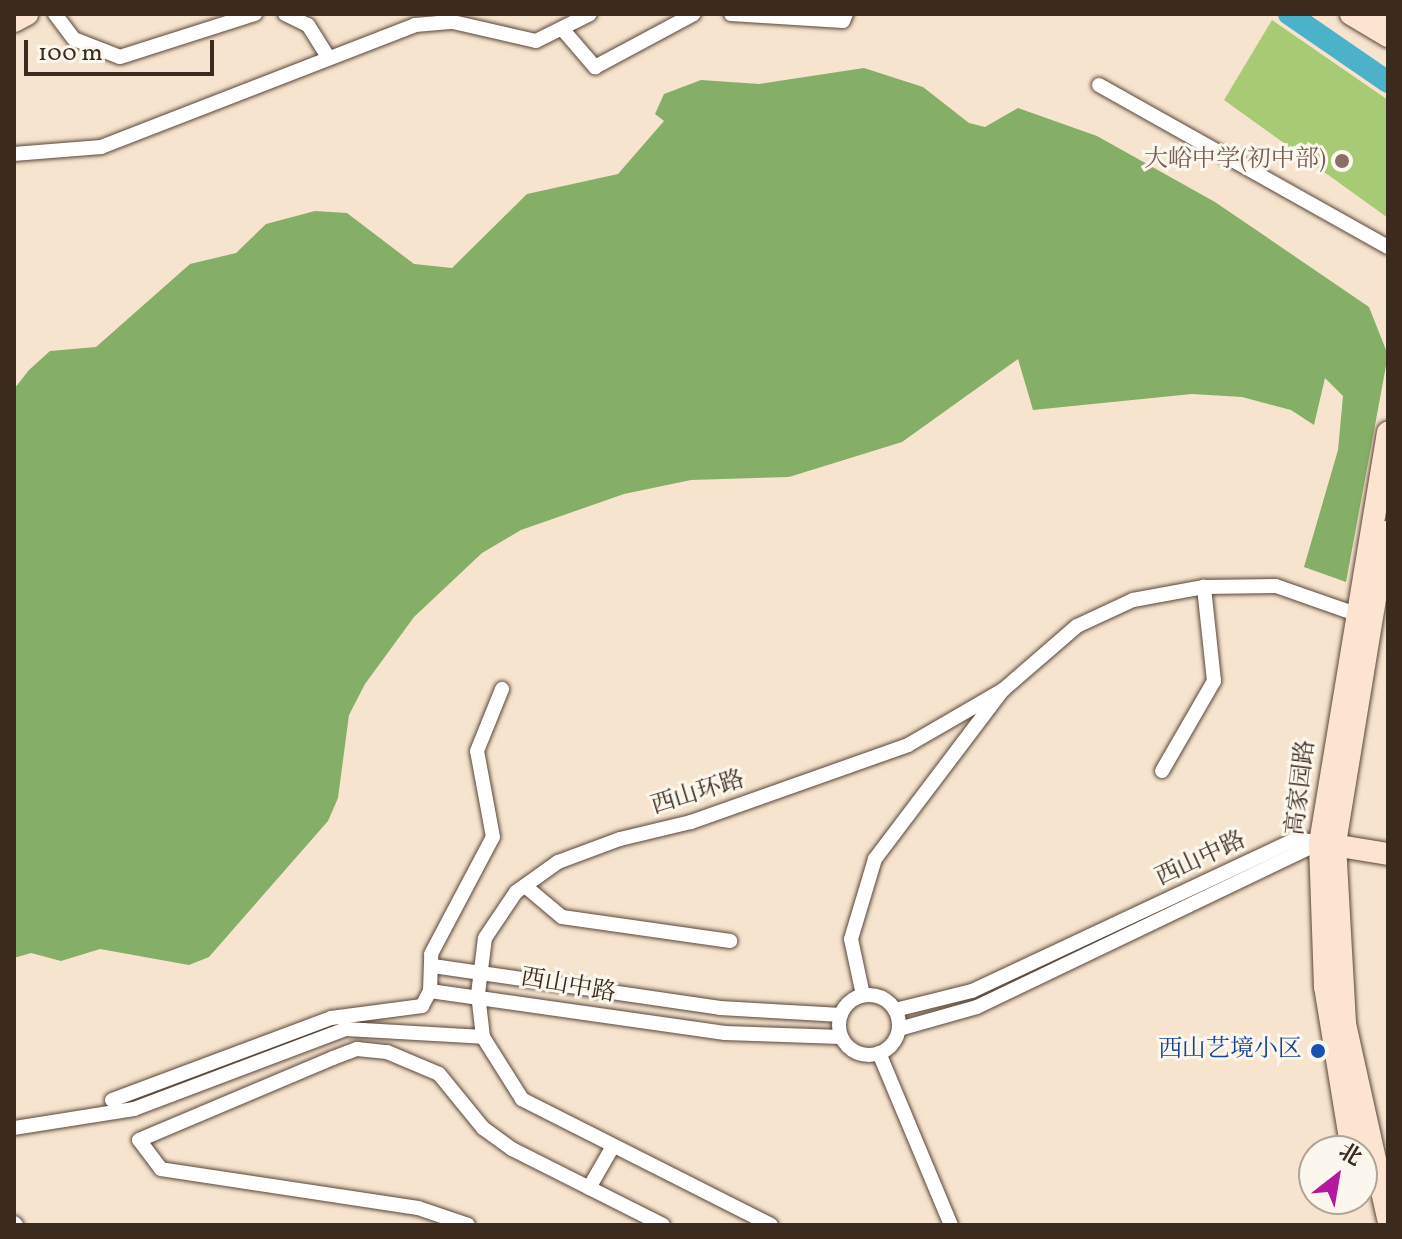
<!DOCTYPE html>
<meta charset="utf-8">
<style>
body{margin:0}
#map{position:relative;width:1402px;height:1239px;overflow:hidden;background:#f7e4ce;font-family:Vollkorn,"Noto Serif SC",serif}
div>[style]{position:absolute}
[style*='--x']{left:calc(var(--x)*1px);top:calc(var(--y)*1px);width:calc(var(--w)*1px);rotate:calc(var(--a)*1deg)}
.green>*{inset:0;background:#a7cb75}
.forest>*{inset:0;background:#85af66}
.river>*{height:22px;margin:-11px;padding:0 11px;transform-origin:11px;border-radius:11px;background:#4bb2ca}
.roads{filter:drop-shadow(0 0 2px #574638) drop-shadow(0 0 2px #574638)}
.street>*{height:14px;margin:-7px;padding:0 7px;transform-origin:7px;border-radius:7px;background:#fff}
.street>.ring{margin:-7px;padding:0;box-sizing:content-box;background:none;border:14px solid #fff;border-radius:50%}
.secondary>*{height:22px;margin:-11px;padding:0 11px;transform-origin:11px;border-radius:11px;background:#fde4d1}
.dots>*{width:22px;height:22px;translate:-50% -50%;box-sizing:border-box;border:4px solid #fbf7ec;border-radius:50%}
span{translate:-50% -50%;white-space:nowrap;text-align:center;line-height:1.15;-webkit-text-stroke:6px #fbf7ec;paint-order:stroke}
.education-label{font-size:24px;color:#785e54}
.right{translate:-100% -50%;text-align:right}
.street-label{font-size:24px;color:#3b2a1e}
.transit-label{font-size:24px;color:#164399}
.frame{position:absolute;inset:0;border:16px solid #3b2a1e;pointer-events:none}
.north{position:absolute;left:1298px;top:1135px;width:80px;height:80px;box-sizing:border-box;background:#fbf7ec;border:2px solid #aea59a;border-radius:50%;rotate:31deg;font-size:22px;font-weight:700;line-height:32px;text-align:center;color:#3b2a1e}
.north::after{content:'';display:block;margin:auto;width:28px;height:36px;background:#b5179e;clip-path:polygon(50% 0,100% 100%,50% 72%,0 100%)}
.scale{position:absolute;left:24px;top:40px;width:190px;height:36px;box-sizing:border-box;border:4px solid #3b2a1e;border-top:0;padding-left:10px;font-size:24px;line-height:28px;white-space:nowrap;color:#3b2a1e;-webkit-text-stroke:6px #fbf7ec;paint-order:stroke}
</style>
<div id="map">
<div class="green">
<i style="clip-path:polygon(1272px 20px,1388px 100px,1388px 218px,1224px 100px)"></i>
</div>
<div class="forest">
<i style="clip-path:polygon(864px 68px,923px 87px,969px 123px,985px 127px,1018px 108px,1097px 136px,1215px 202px,1369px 307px,1388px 355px,1346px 582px,1304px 567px,1338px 450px,1343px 396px,1325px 378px,1314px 425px,1291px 410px,1242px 397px,1192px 394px,1033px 410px,1018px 359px,902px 442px,789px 477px,691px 480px,624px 494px,521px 530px,482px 553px,414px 617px,365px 684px,349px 715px,338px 798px,328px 821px,209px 957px,189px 965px,100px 949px,61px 961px,31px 953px,14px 958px,14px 389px,29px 370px,50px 351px,96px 347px,190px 264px,236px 253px,266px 224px,315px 211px,347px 213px,414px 264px,452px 268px,527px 194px,618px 174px,664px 121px,655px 114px,664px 94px,701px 80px,759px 84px)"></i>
</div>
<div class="river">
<i style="--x:1289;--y:14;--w:120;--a:34.5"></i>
</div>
<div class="roads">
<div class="street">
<i style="--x:55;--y:14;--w:31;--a:53"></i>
<i style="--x:74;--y:39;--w:49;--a:21.4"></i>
<i style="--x:120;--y:57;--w:142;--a:-17.7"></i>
<i style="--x:285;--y:14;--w:25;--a:26"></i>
<i style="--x:308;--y:25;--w:36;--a:58"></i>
<i style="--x:731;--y:14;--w:112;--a:3.6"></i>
<i style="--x:843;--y:21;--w:8;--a:-67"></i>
<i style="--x:564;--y:31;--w:48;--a:49.3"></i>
<i style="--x:595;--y:67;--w:112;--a:-28.2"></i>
<i style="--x:1099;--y:85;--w:331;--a:29.3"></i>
<i style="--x:14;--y:154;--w:87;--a:-4.6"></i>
<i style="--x:101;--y:147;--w:337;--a:-21.2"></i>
<i style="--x:415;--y:25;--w:38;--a:-5"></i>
<i style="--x:453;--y:22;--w:85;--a:12.9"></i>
<i style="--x:536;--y:41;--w:60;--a:-26.6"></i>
<i style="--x:1162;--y:771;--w:104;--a:-60"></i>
<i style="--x:1214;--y:681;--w:95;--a:-96.1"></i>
<i style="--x:525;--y:886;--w:48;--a:40"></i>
<i style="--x:562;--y:917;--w:170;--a:8.1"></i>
<i style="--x:433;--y:966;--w:290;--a:8.3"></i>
<i style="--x:720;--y:1008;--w:121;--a:3.3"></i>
<i style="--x:430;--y:991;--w:298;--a:8.1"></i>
<i style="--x:725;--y:1033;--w:116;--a:2"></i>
<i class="ring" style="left:839px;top:995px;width:46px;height:46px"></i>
<i style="--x:863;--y:995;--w:57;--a:-102.1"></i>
<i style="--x:851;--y:939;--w:84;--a:-73.3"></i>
<i style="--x:875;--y:859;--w:212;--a:-52.9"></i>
<i style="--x:895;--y:1010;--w:79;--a:-13.9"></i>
<i style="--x:972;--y:991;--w:358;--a:-25.1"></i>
<i style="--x:1296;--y:839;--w:24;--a:9"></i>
<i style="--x:899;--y:1029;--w:81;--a:-15.8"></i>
<i style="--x:977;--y:1007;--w:380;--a:-25.6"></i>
<i style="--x:879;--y:1053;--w:186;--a:67.3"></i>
<i style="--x:112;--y:1100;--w:234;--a:-20.5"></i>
<i style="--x:331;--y:1018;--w:92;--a:-7.5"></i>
<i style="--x:422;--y:1006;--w:17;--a:-62"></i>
<i style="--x:430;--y:991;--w:37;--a:-88"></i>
<i style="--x:431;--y:954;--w:132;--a:-62.1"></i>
<i style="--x:493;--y:837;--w:87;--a:-100.5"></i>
<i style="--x:477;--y:751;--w:67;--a:-68"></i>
<i style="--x:14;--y:1128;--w:121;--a:-9"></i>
<i style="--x:134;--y:1109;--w:227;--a:-20.7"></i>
<i style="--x:346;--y:1029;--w:137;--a:3.3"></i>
<i style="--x:589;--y:1188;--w:46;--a:-60.1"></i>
<i style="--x:14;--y:1223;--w:3;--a:45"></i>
<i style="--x:468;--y:1225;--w:53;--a:-161.2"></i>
<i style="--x:418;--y:1208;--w:260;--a:-171.4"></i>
<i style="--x:161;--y:1169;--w:36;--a:-127"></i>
<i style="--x:139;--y:1140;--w:211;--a:-22.9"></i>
<i style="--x:333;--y:1058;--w:26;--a:-21"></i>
<i style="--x:357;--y:1049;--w:30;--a:6"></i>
<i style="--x:387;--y:1052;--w:56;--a:22.9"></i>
<i style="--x:439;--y:1074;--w:70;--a:50.8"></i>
<i style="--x:483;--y:1128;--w:36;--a:36"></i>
<i style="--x:512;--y:1149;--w:169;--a:26.7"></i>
<i style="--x:771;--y:1225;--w:279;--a:-153.2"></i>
<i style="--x:522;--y:1099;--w:73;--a:-122.2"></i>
<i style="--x:483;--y:1037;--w:43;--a:-96.6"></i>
<i style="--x:478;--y:994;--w:56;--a:-82.9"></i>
<i style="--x:485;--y:938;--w:55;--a:-56"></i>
<i style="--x:516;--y:892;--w:52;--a:-35.5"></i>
<i style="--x:558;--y:862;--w:66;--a:-20.4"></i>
<i style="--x:620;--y:839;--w:73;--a:-13.5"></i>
<i style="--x:691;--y:822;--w:230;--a:-19.5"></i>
<i style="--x:908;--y:745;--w:110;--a:-30.1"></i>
<i style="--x:1003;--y:690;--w:98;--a:-40.9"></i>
<i style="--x:1077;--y:626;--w:62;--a:-24.9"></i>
<i style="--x:1133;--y:600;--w:72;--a:-10.4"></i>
<i style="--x:1204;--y:587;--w:72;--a:-0.8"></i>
<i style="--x:1276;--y:586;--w:85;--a:19.3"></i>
</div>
<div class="secondary">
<i style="--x:1351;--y:14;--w:43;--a:30.7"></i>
<i style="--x:1384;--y:14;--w:5;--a:37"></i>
<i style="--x:14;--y:21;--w:15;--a:-28"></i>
<i style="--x:1386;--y:532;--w:316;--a:99.3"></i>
<i style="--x:1335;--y:844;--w:180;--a:86.8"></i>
<i style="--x:1345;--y:1024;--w:199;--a:77.5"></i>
<i style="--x:1321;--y:843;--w:68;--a:9.3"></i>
<i style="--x:1352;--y:1151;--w:166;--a:-99.3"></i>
<i style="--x:1325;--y:987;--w:144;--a:-92"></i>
<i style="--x:1320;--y:843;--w:416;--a:-80.6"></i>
</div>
</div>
<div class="dots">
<i style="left:1342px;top:161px;background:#8d6e63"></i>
<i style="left:1318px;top:1051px;background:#1a4fb4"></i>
</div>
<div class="education-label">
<span class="right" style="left:1326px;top:161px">大峪中学(初中部)</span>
</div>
<div class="street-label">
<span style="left:1302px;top:788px;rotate:-83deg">高家园路</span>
<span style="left:698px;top:794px;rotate:-17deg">西山环路</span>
<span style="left:1201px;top:860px;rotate:-25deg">西山中路</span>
<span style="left:568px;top:987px;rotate:10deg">西山中路</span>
</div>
<div class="transit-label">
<span class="right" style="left:1302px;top:1051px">西山艺境小区</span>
</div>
<div class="frame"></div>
<div class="north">北</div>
<div class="scale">100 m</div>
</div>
